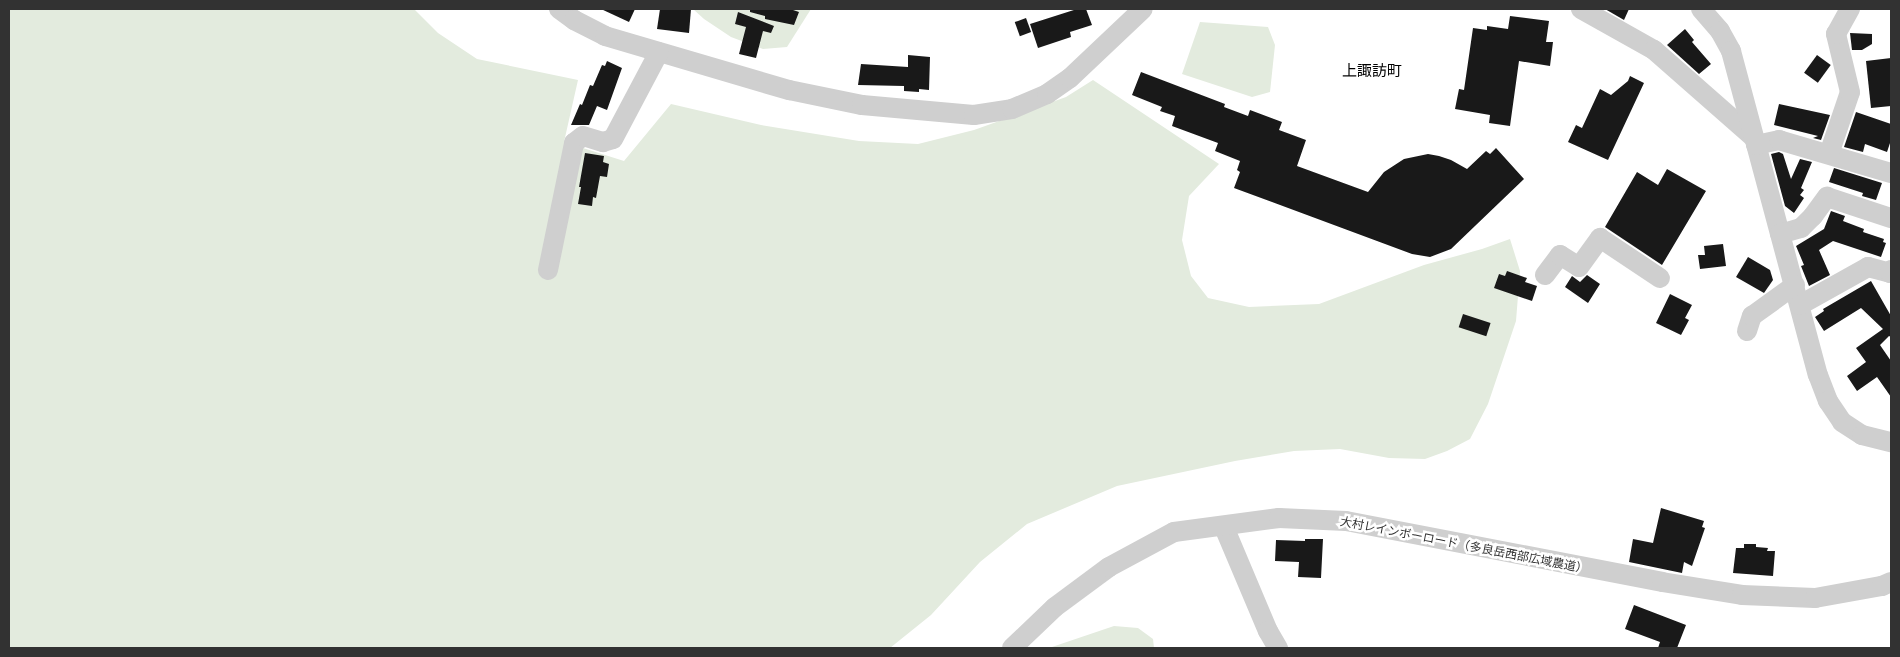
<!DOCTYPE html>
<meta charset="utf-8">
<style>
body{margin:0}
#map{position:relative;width:1900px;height:657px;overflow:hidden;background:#fff;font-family:Ubuntu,"Noto Sans JP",sans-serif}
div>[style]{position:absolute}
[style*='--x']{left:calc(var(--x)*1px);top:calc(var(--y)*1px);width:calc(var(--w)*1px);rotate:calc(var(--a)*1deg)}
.green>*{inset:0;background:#e3ebde}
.building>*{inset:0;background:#191919;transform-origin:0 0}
.minor>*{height:20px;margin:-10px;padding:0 10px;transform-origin:10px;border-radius:10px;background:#cfcfcf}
span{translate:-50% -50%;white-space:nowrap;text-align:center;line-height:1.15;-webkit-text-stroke:5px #fff;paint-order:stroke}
.street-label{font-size:12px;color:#323232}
.quarter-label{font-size:15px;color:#000}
.frame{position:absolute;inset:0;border:10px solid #323232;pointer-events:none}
</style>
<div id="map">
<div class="green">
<i style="clip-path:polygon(9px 9px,414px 9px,438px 33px,477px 59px,578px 80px,564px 142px,624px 161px,671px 104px,761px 125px,859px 141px,918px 144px,974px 130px,1066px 97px,1093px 80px,1219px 164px,1189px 196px,1182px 240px,1191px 276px,1208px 298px,1249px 307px,1319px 304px,1424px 265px,1482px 249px,1510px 239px,1520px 271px,1516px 321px,1488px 404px,1470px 439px,1447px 451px,1425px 459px,1389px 458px,1340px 449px,1294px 451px,1235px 461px,1117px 486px,1027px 524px,980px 562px,931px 615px,890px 648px,9px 648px)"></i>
<i style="clip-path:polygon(693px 9px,811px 9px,787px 47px,763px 49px,731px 37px,704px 19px)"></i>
<i style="clip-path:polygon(1200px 22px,1268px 27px,1275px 45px,1270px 92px,1252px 97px,1182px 74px)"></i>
<i style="clip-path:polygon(1114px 626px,1138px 628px,1153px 639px,1154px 648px,1049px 648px)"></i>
</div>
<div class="building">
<i style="clip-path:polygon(601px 9px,635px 9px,629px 22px)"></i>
<i style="clip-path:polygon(660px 9px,691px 9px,689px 33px,657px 29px)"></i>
<i style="clip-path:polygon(750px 9px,790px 9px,799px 12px,794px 25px,765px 19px,765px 16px,750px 12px)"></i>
<i style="clip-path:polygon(1077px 9px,1086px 9px,1092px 25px,1070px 32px,1071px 37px,1038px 48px,1030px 24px)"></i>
<i style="clip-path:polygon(1605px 9px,1629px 9px,1624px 20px)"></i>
<i style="clip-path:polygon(738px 12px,774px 26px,771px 33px,763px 31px,756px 58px,739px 54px,746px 27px,735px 24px)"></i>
<i style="clip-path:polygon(1510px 16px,1549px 21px,1546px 42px,1553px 42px,1550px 66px,1519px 61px,1510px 126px,1489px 123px,1490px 115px,1455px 109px,1459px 89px,1464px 90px,1473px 28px,1487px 30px,1487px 26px,1508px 29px)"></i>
<i style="left:1026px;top:18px;width:15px;height:12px;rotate:70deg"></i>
<i style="clip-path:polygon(1685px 29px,1694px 40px,1692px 42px,1711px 64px,1699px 74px,1667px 45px)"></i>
<i style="clip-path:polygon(1850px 33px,1872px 34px,1872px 44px,1862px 50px,1852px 50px)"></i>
<i style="clip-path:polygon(908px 55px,930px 57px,929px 90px,919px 89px,919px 92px,904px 91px,904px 86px,858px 85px,861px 64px,908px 67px)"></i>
<i style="left:1817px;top:55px;width:17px;height:22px;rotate:36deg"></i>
<i style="clip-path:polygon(1891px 58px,1891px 106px,1871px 108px,1866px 61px)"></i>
<i style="clip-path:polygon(607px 61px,622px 68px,607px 110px,597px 106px,589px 125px,571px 125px,580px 104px,582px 105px,590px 85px,593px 86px,602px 65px,605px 66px)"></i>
<i style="clip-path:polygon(1141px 72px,1225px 104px,1224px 107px,1248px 116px,1250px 110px,1282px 122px,1279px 130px,1306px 140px,1297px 166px,1368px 192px,1384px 172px,1404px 159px,1428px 154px,1439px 156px,1451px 160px,1467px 169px,1486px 151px,1490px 154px,1496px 148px,1524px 179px,1451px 249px,1430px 257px,1412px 254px,1234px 188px,1240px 172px,1237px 170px,1240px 161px,1215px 151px,1218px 143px,1172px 126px,1175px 116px,1160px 111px,1162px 107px,1132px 95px)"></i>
<i style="clip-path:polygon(1630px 76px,1644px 83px,1608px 160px,1568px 142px,1576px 125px,1582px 128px,1600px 89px,1611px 95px,1628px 81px)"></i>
<i style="clip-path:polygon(1779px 104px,1830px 115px,1821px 140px,1813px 138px,1818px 136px,1774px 125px)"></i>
<i style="clip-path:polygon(1856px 112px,1891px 124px,1891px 140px,1887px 152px,1865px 144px,1863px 152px,1844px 147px)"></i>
<i style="clip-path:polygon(1779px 152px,1783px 154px,1791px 179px,1800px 159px,1812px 162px,1801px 188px,1804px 190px,1800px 195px,1804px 198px,1794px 213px,1785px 206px,1771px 154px)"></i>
<i style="clip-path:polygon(585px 153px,604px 156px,603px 162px,609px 164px,607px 177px,600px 176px,596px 198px,593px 197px,592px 206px,578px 204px,581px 187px,579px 187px)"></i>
<i style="clip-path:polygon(1834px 168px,1882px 183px,1876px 200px,1862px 196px,1863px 193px,1829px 182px)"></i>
<i style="clip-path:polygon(1667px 169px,1706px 191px,1662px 265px,1605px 227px,1637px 172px,1658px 185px)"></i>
<i style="clip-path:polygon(1831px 211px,1845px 216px,1843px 221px,1864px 229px,1863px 232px,1884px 239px,1883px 242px,1886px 243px,1881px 257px,1833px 241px,1819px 250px,1830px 275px,1809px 286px,1801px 266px,1804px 265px,1796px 246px,1824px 229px)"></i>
<i style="clip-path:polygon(1723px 244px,1726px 266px,1700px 269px,1698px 255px,1705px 255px,1704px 246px)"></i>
<i style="clip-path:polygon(1748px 257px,1770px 270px,1773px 280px,1764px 293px,1736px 277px)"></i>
<i style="clip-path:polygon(1507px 271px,1527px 278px,1525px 282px,1537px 286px,1532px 301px,1494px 288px,1499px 274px,1505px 276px)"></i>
<i style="clip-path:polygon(1587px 275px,1600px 284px,1588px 303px,1565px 287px,1572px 276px,1580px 282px)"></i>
<i style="clip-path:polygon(1871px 281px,1891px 316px,1891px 337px,1889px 336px,1880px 345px,1891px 361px,1891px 397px,1877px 377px,1857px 391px,1847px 376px,1866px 362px,1856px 348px,1883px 329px,1861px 308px,1824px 331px,1815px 317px,1824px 311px,1823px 309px)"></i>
<i style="clip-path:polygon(1670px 294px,1692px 305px,1685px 318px,1689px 320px,1681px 335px,1656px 323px)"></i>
<i style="left:1463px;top:314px;width:29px;height:14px;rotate:18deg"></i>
<i style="clip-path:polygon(1661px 508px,1704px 521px,1702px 527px,1705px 528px,1692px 566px,1684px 562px,1682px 573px,1629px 562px,1633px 539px,1653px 543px)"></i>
<i style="clip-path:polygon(1305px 539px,1323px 539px,1321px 578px,1298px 577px,1299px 562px,1275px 561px,1276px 540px,1305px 541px)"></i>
<i style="clip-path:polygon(1744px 544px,1756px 544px,1756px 547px,1768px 548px,1767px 551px,1775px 551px,1773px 576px,1733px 573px,1736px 548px,1744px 548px)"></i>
<i style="clip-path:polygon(1634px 605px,1686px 625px,1677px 648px,1658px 648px,1660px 642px,1625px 629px)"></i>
</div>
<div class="minor">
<i style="--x:559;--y:9;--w:19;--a:36"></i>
<i style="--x:574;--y:20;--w:35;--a:27"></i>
<i style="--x:605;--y:36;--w:192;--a:16.4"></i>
<i style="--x:789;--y:90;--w:75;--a:11.6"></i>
<i style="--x:862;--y:105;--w:112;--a:5.1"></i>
<i style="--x:974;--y:115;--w:38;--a:-9"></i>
<i style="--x:1012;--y:109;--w:38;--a:-23"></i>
<i style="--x:1047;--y:94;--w:28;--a:-35"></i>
<i style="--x:1070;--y:78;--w:100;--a:-43.4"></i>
<i style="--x:1581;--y:9;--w:84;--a:29.3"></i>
<i style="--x:1654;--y:50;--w:133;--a:41.3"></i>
<i style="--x:1701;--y:9;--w:29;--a:49"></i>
<i style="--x:1720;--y:31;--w:23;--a:61"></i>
<i style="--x:1731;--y:51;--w:335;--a:75"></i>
<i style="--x:1818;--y:375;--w:28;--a:69"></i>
<i style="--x:1828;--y:401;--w:25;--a:56"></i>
<i style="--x:1842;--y:422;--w:24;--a:33"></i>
<i style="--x:1862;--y:435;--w:30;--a:14"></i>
<i style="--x:1756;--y:145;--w:24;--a:-12"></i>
<i style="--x:1779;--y:140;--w:117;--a:16.4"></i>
<i style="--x:1829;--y:154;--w:65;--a:-71.3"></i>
<i style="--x:1850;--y:92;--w:60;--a:-103.6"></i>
<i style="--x:1836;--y:34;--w:29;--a:-61"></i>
<i style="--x:1780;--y:234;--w:22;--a:-16"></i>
<i style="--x:1801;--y:228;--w:17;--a:-45"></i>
<i style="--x:1813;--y:216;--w:24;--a:-54"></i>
<i style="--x:1827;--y:197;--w:67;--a:18.2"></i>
<i style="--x:548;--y:270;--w:130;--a:-78.4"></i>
<i style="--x:574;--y:143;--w:11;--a:-38"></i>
<i style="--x:583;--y:136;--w:21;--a:17"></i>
<i style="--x:603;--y:142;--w:10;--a:-17"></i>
<i style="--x:613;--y:139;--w:98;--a:-62.1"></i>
<i style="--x:1545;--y:275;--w:25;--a:-53"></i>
<i style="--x:1560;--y:255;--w:22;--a:32"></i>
<i style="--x:1579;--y:267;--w:36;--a:-54"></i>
<i style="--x:1600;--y:238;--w:72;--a:33.7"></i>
<i style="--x:1800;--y:305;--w:78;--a:-29.2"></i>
<i style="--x:1868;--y:267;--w:23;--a:15"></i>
<i style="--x:1890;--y:273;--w:3;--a:-72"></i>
<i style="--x:1747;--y:331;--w:16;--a:-72"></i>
<i style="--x:1752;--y:316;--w:53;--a:-35.8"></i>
<i style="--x:1224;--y:527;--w:113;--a:67.1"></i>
<i style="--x:1268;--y:631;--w:20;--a:60"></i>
<i style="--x:1012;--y:648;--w:59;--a:-43.6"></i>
<i style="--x:1055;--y:607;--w:67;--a:-36.5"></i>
<i style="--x:1109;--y:567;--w:74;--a:-28.3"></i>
<i style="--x:1174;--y:532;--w:106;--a:-7.6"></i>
<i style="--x:1279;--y:518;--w:67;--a:2.6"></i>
<i style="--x:1346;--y:521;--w:322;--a:10.9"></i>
<i style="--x:1662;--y:582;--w:81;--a:9.2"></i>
<i style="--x:1742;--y:595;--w:73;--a:2.4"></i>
<i style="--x:1815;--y:598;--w:68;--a:-10.2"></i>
<i style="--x:1882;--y:586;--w:10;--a:-24"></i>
</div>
<div class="street-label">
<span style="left:1464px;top:545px;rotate:11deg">大村レインボーロード（多良岳西部広域農道）</span>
</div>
<div class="quarter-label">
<span style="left:1372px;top:71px">上諏訪町</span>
</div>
<div class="frame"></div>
</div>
